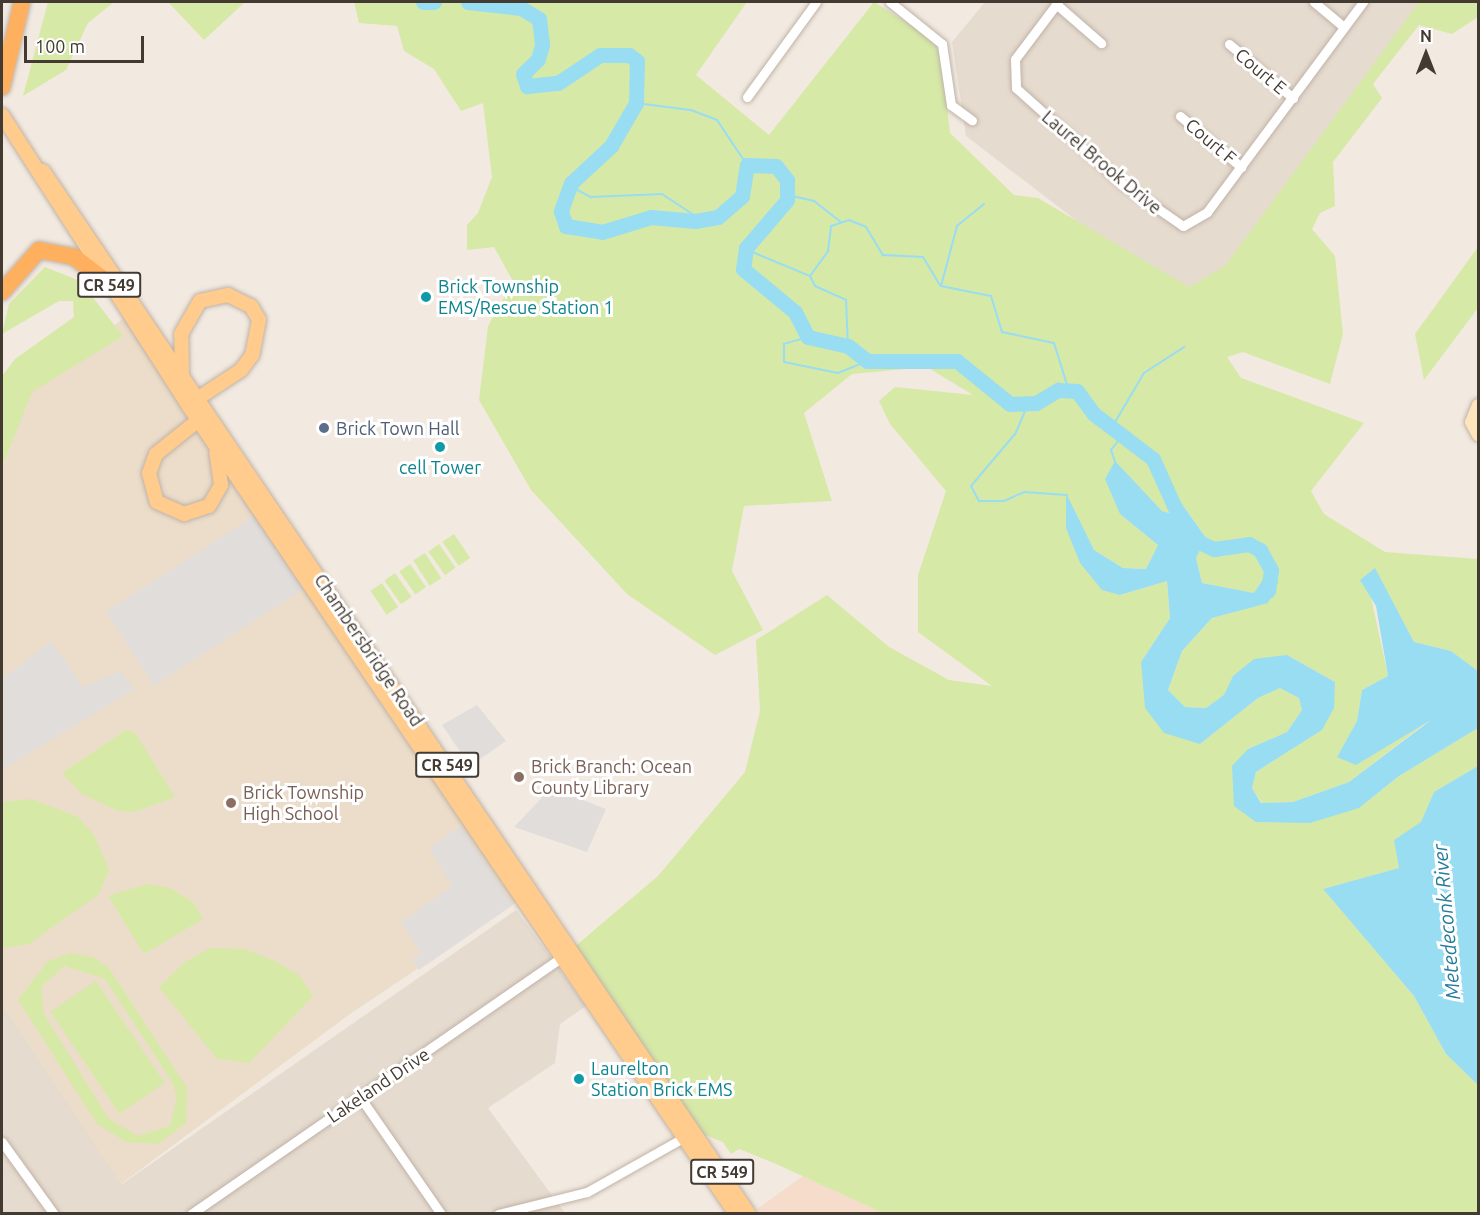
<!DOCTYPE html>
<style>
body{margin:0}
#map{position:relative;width:1480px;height:1215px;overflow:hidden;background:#f2eae1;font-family:Ubuntu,sans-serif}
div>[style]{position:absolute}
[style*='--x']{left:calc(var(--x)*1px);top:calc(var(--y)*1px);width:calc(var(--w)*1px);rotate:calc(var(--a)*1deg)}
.residential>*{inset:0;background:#e6dbcf}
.commercial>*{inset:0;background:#f6dcca}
.education>*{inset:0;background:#ecddca}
.green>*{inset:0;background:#d6e9a7;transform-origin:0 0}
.parking>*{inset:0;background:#e1ddda;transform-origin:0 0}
.water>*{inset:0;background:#99ddf3}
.stream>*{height:2px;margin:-1px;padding:0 1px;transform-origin:1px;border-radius:1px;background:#99ddf3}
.river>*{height:15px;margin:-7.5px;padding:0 7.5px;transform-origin:7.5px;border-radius:7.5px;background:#99ddf3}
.roads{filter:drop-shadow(0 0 2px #c0b3a7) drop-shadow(0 0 2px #c0b3a7)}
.street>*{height:9px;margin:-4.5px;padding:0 4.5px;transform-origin:4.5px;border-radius:4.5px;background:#fff}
.secondary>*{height:12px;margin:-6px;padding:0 6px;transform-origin:6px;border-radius:6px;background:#ffe5be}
.primary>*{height:14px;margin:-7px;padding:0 7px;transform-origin:7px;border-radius:7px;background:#ffcc8d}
.highway>*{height:16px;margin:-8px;padding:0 8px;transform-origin:8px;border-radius:8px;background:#ffb05f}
.dots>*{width:16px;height:16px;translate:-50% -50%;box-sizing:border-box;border:3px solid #fff;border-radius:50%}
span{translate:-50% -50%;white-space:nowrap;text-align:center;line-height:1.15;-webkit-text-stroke:6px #fff;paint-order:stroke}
.shield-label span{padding:2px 4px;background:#fff;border:2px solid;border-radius:4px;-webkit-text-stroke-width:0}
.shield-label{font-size:16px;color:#433a32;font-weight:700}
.street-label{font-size:18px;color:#433a32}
.culture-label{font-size:18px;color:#0d838f}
.left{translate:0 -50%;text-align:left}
.service-label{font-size:18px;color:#4e5e75}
.education-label{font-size:18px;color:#785e54}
.water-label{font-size:20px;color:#257b9a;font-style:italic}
.frame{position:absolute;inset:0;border:3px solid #433a32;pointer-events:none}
.north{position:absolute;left:1396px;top:24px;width:60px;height:60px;-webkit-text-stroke:4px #fff;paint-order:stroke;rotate:0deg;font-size:16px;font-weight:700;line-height:24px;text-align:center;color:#433a32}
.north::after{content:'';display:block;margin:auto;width:21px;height:27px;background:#433a32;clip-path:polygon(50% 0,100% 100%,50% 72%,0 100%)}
.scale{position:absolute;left:24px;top:36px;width:120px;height:27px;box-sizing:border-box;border:3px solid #433a32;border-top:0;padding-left:8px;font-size:18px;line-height:21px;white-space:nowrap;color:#433a32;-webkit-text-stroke:4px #fff;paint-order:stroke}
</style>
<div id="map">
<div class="residential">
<i style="clip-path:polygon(985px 2px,1432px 2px,1227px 278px,1168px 291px,966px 136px,952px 42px)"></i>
<i style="clip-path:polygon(516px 910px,586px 1006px,560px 1024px,555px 1063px,488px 1108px,565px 1213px,2px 1213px,2px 1003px,122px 1184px)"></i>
</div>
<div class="commercial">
<i style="clip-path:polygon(803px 1176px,883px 1213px,760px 1214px,757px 1209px)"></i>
</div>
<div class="education">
<i style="clip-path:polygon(129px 314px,524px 897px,350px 1014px,121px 1184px,2px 1003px,2px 468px,32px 387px)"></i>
</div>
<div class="green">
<i style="clip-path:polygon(48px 2px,114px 2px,88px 23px,66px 70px,23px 96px)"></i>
<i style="clip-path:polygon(168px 2px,245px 2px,204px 40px)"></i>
<i style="clip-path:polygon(354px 2px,747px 2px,696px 75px,769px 135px,874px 2px,934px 40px,942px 63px,950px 133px,1014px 195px,1038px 198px,1189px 287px,1225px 266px,1419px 2px,1478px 2px,1478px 17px,1452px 34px,1419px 25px,1373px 84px,1382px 98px,1333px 162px,1335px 206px,1320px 213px,1312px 229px,1335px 256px,1343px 334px,1330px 384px,1243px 352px,1227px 357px,1241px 378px,1364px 423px,1311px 491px,1324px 514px,1385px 552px,1478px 559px,1478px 671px,1451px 651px,1414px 642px,1375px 569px,1369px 588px,1388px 676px,1362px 690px,1357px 721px,1337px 757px,1435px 716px,1349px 782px,1293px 802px,1262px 803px,1252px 788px,1256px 772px,1322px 730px,1335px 682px,1287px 655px,1233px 676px,1225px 695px,1206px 708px,1185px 707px,1168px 690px,1182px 651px,1212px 618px,1268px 602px,1270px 570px,1254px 593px,1202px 583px,1196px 558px,1206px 538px,1183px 505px,1172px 514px,1162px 511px,1115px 462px,1120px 514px,1158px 545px,1146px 569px,1123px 568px,1094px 550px,1066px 495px,1066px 528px,1120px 595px,1167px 581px,1170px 618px,1141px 662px,1200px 744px,1258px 698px,1280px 688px,1299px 698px,1302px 710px,1287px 732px,1248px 749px,1234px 805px,1359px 808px,1399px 776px,1478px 728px,1478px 766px,1434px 792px,1421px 823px,1394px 840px,1400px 868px,1323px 889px,1414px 996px,1446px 1054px,1478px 1085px,1478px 1213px,883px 1213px,774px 1163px,739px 1149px,731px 1154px,723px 1142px,695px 1131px,572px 949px,658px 876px,745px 772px,760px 711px,756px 640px,827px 595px,889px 647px,949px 680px,992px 686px,918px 632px,918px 575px,946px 491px,890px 424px,879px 401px,895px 387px,973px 395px,927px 367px,852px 374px,804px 413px,832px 501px,744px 506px,732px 571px,763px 630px,715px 655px,627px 594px,531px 490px,479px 400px,488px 326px,513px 281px,494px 247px,467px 250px,467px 225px,478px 213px,492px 177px,483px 103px,461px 111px,434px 69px,404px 51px,397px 26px,359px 23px)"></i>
<i style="clip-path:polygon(1478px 247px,1478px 308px,1424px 380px,1415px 334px)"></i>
<i style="clip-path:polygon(45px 267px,80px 281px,123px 336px,32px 392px,2px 467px,2px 376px,15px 359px,74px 317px,73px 301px,59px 301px,2px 334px,9px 304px)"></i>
<i style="left:454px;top:534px;width:29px;height:14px;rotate:56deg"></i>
<i style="left:439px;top:544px;width:29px;height:13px;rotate:55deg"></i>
<i style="left:425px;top:553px;width:30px;height:14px;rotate:57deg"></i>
<i style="left:410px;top:564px;width:28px;height:13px;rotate:55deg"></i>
<i style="left:395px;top:573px;width:29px;height:13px;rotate:55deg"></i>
<i style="left:382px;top:583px;width:29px;height:14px;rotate:56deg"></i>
<i style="clip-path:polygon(126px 730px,135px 733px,175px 797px,135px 812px,118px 811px,82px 794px,62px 773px)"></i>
<i style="clip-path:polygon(32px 799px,78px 817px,94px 835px,109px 870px,98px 895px,29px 944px,6px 948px,2px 946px,2px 802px)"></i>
<i style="clip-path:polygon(147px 884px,170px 888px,193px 902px,203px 919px,144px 954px,108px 896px)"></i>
<i style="clip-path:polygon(211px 948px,245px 949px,275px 961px,299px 975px,313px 996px,249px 1063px,217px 1059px,159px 987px,186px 961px)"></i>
<i style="clip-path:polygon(evenodd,71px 953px,93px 957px,109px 968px,187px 1088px,186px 1123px,158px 1144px,126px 1142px,97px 1124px,18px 1000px,48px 961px,71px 953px,64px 966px,105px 979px,172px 1082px,177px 1097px,170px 1126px,138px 1136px,109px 1119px,44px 1014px,41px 987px,64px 966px)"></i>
<i style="left:96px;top:981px;width:123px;height:55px;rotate:56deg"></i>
</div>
<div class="parking">
<i style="left:257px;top:514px;width:88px;height:180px;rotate:57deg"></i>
<i style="clip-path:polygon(51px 641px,83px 687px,121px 671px,134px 689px,2px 770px,2px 679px)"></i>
<i style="clip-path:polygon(477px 705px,506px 741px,470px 766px,442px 725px)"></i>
<i style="clip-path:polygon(551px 788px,606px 809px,587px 852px,514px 827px)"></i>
<i style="clip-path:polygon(461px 826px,513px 905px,419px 970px,412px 959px,421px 953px,401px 922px,452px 886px,429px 848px)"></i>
</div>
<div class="water">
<i style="clip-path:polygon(1115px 461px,1162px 511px,1172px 514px,1182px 504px,1206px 538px,1196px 558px,1202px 583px,1254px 593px,1270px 569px,1278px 583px,1268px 603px,1212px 618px,1182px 651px,1168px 690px,1185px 707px,1206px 708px,1224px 695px,1233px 676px,1254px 659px,1287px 655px,1335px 682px,1334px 708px,1322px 730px,1256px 772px,1252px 788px,1261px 803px,1293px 802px,1349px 782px,1431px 720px,1356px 765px,1337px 757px,1357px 721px,1362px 690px,1388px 676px,1376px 606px,1360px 580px,1375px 568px,1414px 642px,1451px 651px,1478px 671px,1478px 728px,1399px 776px,1359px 808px,1310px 823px,1256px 822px,1234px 806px,1232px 766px,1248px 749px,1287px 732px,1302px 710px,1299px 698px,1280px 688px,1258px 698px,1200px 744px,1164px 733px,1145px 708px,1141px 662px,1170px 618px,1167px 581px,1120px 595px,1102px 590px,1080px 563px,1066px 528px,1066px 493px,1094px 550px,1123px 568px,1146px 569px,1158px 545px,1120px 514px,1105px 479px)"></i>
<i style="clip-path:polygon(1478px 766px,1478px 1085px,1446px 1054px,1414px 996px,1323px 889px,1399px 868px,1394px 840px,1421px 822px,1434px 792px)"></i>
</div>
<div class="stream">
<i style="--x:636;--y:103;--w:55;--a:7.3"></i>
<i style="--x:691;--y:110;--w:28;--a:21"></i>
<i style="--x:717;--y:120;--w:54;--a:56.3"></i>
<i style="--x:570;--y:186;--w:24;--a:28"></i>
<i style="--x:591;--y:197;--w:71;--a:-2.4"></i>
<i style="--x:662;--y:194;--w:49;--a:33.4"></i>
<i style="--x:788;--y:195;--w:27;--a:13"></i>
<i style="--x:814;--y:201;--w:33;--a:38"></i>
<i style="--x:984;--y:204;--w:35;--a:141"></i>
<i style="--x:957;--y:226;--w:62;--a:104.9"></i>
<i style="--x:941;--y:286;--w:51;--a:11.3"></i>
<i style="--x:991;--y:296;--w:38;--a:73"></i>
<i style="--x:1002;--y:332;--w:53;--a:11.9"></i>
<i style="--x:1054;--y:343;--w:47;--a:72.7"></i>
<i style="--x:745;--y:249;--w:70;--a:22.6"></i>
<i style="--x:810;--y:276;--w:11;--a:63"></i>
<i style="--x:815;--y:286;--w:34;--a:24"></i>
<i style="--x:846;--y:300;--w:46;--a:87.5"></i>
<i style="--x:810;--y:276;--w:31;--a:-54"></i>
<i style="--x:828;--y:251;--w:25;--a:-83"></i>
<i style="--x:831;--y:226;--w:19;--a:-18"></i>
<i style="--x:849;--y:220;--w:18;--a:22"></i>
<i style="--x:866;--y:227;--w:33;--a:59"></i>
<i style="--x:883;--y:255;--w:40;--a:2.9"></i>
<i style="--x:923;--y:257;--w:33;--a:59"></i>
<i style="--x:808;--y:337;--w:25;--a:164"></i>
<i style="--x:784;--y:344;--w:18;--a:90"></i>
<i style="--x:784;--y:362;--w:55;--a:11.5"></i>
<i style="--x:838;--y:373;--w:31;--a:-22"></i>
<i style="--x:1028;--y:404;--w:33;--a:113"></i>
<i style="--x:1015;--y:434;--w:68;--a:130.2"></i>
<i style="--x:971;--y:486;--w:17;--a:62"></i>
<i style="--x:979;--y:501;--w:25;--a:0"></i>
<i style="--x:1004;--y:501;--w:22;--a:-24"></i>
<i style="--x:1024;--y:492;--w:43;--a:4"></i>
<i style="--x:1111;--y:429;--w:65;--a:-59.5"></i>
<i style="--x:1144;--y:373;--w:48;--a:-33"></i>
<i style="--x:1115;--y:462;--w:13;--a:-108"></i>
<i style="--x:1111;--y:450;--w:18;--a:-52"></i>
</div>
<div class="river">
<i style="--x:423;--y:2;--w:11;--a:0"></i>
<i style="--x:468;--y:2;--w:53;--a:6.5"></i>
<i style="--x:521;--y:8;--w:21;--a:31"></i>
<i style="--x:539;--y:19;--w:26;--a:83"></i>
<i style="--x:542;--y:45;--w:15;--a:106"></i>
<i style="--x:538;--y:59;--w:21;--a:135"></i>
<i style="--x:523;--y:74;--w:13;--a:72"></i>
<i style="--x:527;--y:86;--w:31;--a:-6"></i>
<i style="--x:558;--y:83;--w:50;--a:-33.7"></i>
<i style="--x:600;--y:55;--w:29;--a:0"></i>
<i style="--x:629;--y:55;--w:10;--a:37"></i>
<i style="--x:637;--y:61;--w:42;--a:91.4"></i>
<i style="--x:636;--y:103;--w:50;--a:120.2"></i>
<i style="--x:611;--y:146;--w:54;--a:137.2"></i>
<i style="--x:571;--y:183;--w:30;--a:110"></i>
<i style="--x:561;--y:211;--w:16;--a:72"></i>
<i style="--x:566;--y:226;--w:36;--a:9"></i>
<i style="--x:602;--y:232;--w:51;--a:-17"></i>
<i style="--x:651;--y:217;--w:44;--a:5.2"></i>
<i style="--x:695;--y:221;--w:23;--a:-10"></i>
<i style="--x:718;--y:217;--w:32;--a:-41"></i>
<i style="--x:742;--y:196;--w:31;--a:-81"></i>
<i style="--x:747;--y:165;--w:29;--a:2"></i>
<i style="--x:776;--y:166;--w:18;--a:52"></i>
<i style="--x:787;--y:180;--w:20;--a:90"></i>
<i style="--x:787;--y:200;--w:63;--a:130.5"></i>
<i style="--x:746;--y:248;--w:21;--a:98"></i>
<i style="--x:743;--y:269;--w:67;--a:39.6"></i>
<i style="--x:795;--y:312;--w:28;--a:63"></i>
<i style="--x:808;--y:337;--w:41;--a:12.7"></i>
<i style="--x:848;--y:346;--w:24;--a:38"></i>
<i style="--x:867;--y:361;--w:90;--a:0"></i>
<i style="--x:957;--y:361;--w:68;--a:39.1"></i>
<i style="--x:1010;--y:404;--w:26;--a:-2"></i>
<i style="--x:1036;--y:403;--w:26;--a:-31"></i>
<i style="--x:1058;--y:390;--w:19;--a:3"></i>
<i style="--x:1077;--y:391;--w:29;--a:54"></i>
<i style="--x:1094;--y:414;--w:74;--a:37.3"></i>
<i style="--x:1153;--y:459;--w:85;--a:65.8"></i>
<i style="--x:1188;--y:537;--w:29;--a:25"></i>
<i style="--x:1214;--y:549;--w:35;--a:-8"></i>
<i style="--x:1249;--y:544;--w:13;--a:29"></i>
<i style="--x:1260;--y:550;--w:23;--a:61"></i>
<i style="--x:1271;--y:570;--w:21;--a:98"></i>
</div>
<div class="roads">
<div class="street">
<i style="--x:890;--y:2;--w:67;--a:38.9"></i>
<i style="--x:942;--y:44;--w:62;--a:81.6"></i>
<i style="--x:951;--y:105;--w:26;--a:36"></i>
<i style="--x:1058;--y:2;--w:71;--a:127"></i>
<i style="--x:1015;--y:59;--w:29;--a:88"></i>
<i style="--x:1016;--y:88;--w:145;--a:41.9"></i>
<i style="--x:1124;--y:185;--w:72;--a:34.8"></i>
<i style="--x:1183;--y:226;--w:28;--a:-30"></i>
<i style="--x:1207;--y:212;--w:262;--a:-53.4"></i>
<i style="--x:1314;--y:2;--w:39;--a:40"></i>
<i style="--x:1056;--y:4;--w:60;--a:40.9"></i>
<i style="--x:1229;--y:44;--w:84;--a:40.2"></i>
<i style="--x:747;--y:97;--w:117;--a:-54"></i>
<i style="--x:1180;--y:116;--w:80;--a:39.9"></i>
<i style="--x:360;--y:1097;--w:142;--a:55.3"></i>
<i style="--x:2;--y:1142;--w:89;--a:54.2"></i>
<i style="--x:191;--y:1214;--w:454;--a:-34.7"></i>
<i style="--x:498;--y:1214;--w:92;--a:-13.9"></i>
<i style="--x:587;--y:1192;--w:116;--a:-29.4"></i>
</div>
<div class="secondary">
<i style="--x:1478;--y:405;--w:18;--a:112"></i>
<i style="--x:1471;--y:422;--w:15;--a:62"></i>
</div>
<div class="primary">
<i style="--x:2;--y:115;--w:345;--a:57.3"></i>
<i style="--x:188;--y:405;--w:977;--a:55.89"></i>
<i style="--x:43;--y:171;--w:1259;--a:55.91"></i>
<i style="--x:182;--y:373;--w:39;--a:-91"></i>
<i style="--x:181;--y:334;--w:38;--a:-60"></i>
<i style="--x:200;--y:301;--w:29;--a:-12"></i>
<i style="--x:228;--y:295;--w:25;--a:26"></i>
<i style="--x:251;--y:306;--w:16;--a:60"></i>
<i style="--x:259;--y:320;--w:36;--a:101"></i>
<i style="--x:252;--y:355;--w:19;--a:126"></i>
<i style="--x:241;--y:370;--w:60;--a:146.6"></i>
<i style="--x:206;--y:414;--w:64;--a:141.3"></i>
<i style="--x:156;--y:454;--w:20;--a:110"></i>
<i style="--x:149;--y:473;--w:30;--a:75"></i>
<i style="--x:157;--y:502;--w:30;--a:24"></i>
<i style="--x:184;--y:514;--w:26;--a:-18"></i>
<i style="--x:209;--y:506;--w:24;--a:-60"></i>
<i style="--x:221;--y:485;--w:34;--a:-98"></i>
</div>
<div class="highway">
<i style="--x:2;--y:87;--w:87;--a:-76.8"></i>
<i style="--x:2;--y:292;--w:56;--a:-48.6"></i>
<i style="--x:39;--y:250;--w:36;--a:11"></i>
<i style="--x:74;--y:257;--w:41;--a:37.1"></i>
</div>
</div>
<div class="dots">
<i style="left:426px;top:297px;background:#0f9aa8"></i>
<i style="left:324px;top:428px;background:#5c6f8a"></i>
<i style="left:440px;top:447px;background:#0f9aa8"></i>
<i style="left:519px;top:777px;background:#8d6e63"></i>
<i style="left:231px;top:803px;background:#8d6e63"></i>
<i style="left:579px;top:1079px;background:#0f9aa8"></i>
</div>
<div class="shield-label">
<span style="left:109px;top:285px">CR 549</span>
<span style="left:447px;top:765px">CR 549</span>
<span style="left:722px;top:1172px">CR 549</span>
</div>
<div class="street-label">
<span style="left:1261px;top:71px;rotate:40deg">Court E</span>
<span style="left:1211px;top:141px;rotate:40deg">Court F</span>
<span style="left:1102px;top:162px;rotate:40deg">Laurel Brook Drive</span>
<span style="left:369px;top:650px;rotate:56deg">Chambersbridge Road</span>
<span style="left:378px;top:1085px;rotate:-34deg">Lakeland Drive</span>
</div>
<div class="culture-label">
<span class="left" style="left:438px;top:297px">Brick Township<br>EMS/Rescue Station 1</span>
<span style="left:440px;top:467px">cell Tower</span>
<span class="left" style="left:591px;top:1079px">Laurelton<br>Station Brick EMS</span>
</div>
<div class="service-label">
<span class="left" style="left:336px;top:428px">Brick Town Hall</span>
</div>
<div class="education-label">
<span class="left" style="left:531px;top:777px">Brick Branch: Ocean<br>County Library</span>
<span class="left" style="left:243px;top:803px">Brick Township<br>High School</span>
</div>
<div class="water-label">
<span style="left:1446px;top:922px;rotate:-95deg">Metedeconk River</span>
</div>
<div class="frame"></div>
<div class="north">N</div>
<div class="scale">100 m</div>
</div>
